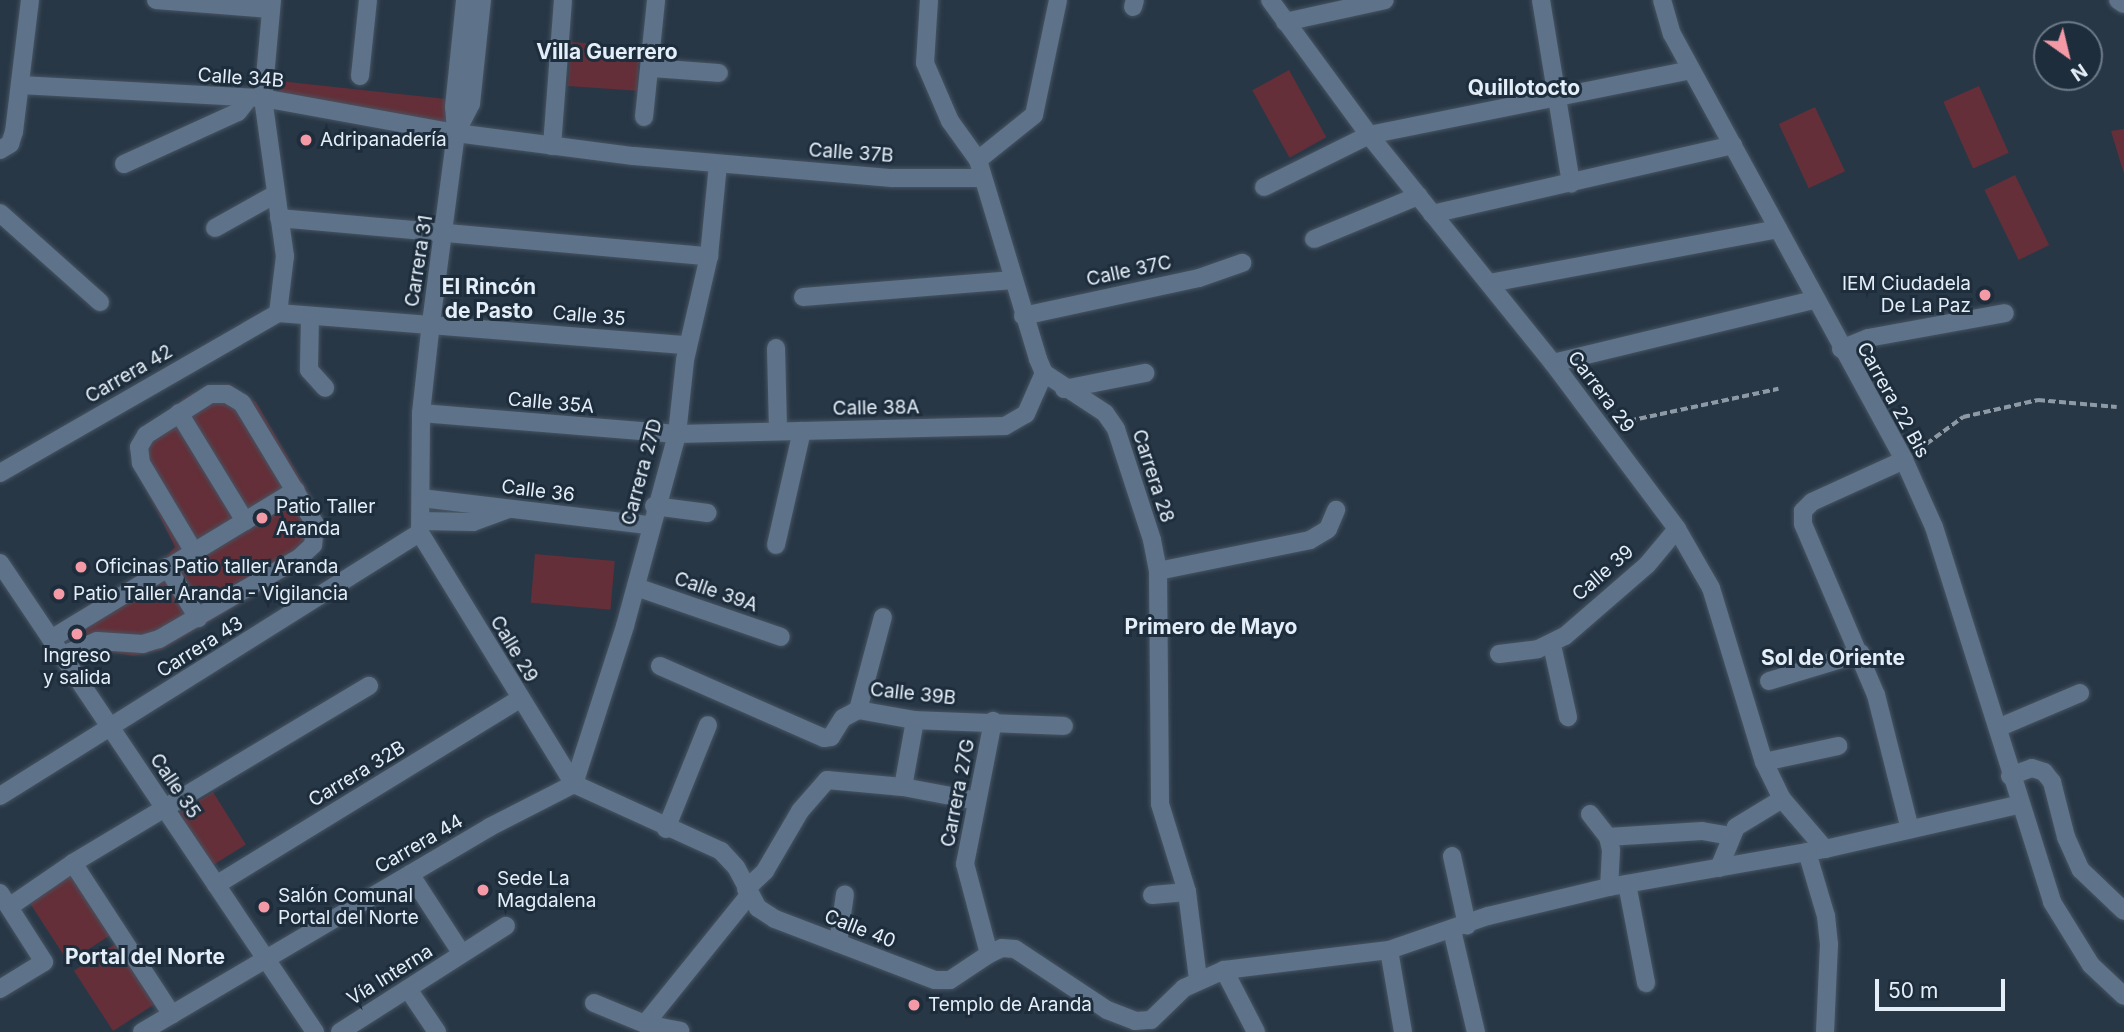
<!DOCTYPE html>
<meta charset="utf-8">
<style>
body{margin:0}
#map{position:relative;width:2124px;height:1032px;overflow:hidden;background:#283746;font-family:Inter,sans-serif}
div>[style]{position:absolute}
[style*='--x']{left:calc(var(--x)*1px);top:calc(var(--y)*1px);width:calc(var(--w)*1px);rotate:calc(var(--a)*1deg)}
.green>*{inset:0;background:#642f38;transform-origin:0 0}
.path>*{height:3.5px;margin-top:-1.75px;transform-origin:0;background:repeating-linear-gradient(90deg,#8d9aa6 0 7px,transparent 0 10.5px)}
.roads{filter:drop-shadow(0 0 2px #465462) drop-shadow(0 0 2px #465462)}
.minor>*{height:18px;margin:-9px;padding:0 9px;transform-origin:9px;border-radius:9px;background:#5e7389}
.dots>*{width:19px;height:19px;translate:-50% -50%;box-sizing:border-box;border:4px solid #1e2d3c;border-radius:50%}
span{translate:-50% -50%;white-space:nowrap;text-align:center;line-height:1.15;-webkit-text-stroke:6px #1e2d3c;paint-order:stroke}
.street-label{font-size:19px;color:#e4eef8}
.poi-label{font-size:19px;color:#e4eef8}
.left{translate:0 -50%;text-align:left}
.right{translate:-100% -50%;text-align:right}
.neighbourhood-label{font-size:21px;color:#e4eef8;font-weight:700}
.north{position:absolute;left:2033px;top:21px;width:70px;height:70px;box-sizing:border-box;background:#1e2d3c;border:2px solid #6d7a87;border-radius:50%;rotate:146deg;font-size:19px;font-weight:700;line-height:28px;text-align:center;color:#e4eef8}
.north::after{content:'';display:block;margin:auto;width:24px;height:32px;background:#f49aa6;clip-path:polygon(50% 0,100% 100%,50% 72%,0 100%)}
.scale{position:absolute;left:1875px;top:979px;width:130px;height:32px;box-sizing:border-box;border:4px solid #e4eef8;border-top:0;padding-left:9px;font-size:21px;line-height:24px;white-space:nowrap;color:#e4eef8;-webkit-text-stroke:5px #1e2d3c;paint-order:stroke}
</style>
<div id="map">
<div class="green">
<i style="left:571px;top:42px;width:69px;height:44px;rotate:4deg"></i>
<i style="left:1289px;top:70px;width:77px;height:42px;rotate:61deg"></i>
<i style="clip-path:polygon(279px 81px,446px 99px,445px 125px,279px 94px)"></i>
<i style="left:1979px;top:86px;width:73px;height:39px;rotate:66deg"></i>
<i style="left:1815px;top:107px;width:71px;height:40px;rotate:65deg"></i>
<i style="clip-path:polygon(2124px 129px,2124px 174px,2111px 131px)"></i>
<i style="left:2015px;top:175px;width:78px;height:34px;rotate:64deg"></i>
<i style="clip-path:polygon(228px 384px,256px 402px,299px 476px,326px 525px,322px 548px,304px 566px,161px 650px,134px 656px,99px 650px,79px 656px,59px 624px,165px 558px,175px 547px,133px 463px,141px 430px,192px 393px)"></i>
<i style="left:535px;top:554px;width:80px;height:49px;rotate:5deg"></i>
<i style="left:213px;top:792px;width:62px;height:41px;rotate:58deg"></i>
<i style="left:72px;top:867px;width:78px;height:55px;rotate:57deg"></i>
<i style="left:115px;top:944px;width:72px;height:49px;rotate:57deg"></i>
</div>
<div class="path">
<i style="--x:1619;--y:423;--w:163;--a:-12.1"></i>
<i style="--x:1918;--y:450;--w:56;--a:-36.3"></i>
<i style="--x:1963;--y:417;--w:77;--a:-12.8"></i>
<i style="--x:2038;--y:400;--w:79;--a:5.1"></i>
</div>
<div class="roads">
<div class="minor">
<i style="--x:156;--y:0;--w:115;--a:4.5"></i>
<i style="--x:272;--y:0;--w:98;--a:95.2"></i>
<i style="--x:263;--y:98;--w:160;--a:82.1"></i>
<i style="--x:285;--y:256;--w:57;--a:97"></i>
<i style="--x:929;--y:0;--w:63;--a:93.6"></i>
<i style="--x:925;--y:63;--w:63;--a:66.7"></i>
<i style="--x:950;--y:121;--w:48;--a:54.3"></i>
<i style="--x:978;--y:160;--w:208;--a:73.2"></i>
<i style="--x:1038;--y:359;--w:15;--a:67"></i>
<i style="--x:1044;--y:373;--w:73;--a:33.3"></i>
<i style="--x:1105;--y:413;--w:19;--a:55"></i>
<i style="--x:1116;--y:429;--w:117;--a:72"></i>
<i style="--x:1152;--y:540;--w:32;--a:79"></i>
<i style="--x:1158;--y:571;--w:233;--a:89.5"></i>
<i style="--x:1160;--y:804;--w:92;--a:72.9"></i>
<i style="--x:1187;--y:892;--w:88;--a:82.8"></i>
<i style="--x:1270;--y:0;--w:167;--a:53.7"></i>
<i style="--x:1369;--y:135;--w:293;--a:51.1"></i>
<i style="--x:1553;--y:363;--w:207;--a:53.2"></i>
<i style="--x:1677;--y:529;--w:68;--a:60"></i>
<i style="--x:1711;--y:588;--w:182;--a:73.1"></i>
<i style="--x:1764;--y:762;--w:41;--a:64.1"></i>
<i style="--x:1782;--y:799;--w:66;--a:49.3"></i>
<i style="--x:1541;--y:0;--w:186;--a:80.7"></i>
<i style="--x:1662;--y:0;--w:35;--a:74"></i>
<i style="--x:1672;--y:34;--w:485;--a:61.4"></i>
<i style="--x:1904;--y:460;--w:73;--a:65.9"></i>
<i style="--x:1934;--y:527;--w:393;--a:72.5"></i>
<i style="--x:2052;--y:902;--w:74;--a:58.2"></i>
<i style="--x:2091;--y:965;--w:45;--a:43.2"></i>
<i style="--x:2118;--y:0;--w:7;--a:34"></i>
<i style="--x:1133;--y:7;--w:7;--a:-74"></i>
<i style="--x:1285;--y:22;--w:102;--a:-12.4"></i>
<i style="--x:651;--y:68;--w:68;--a:4.2"></i>
<i style="--x:360;--y:76;--w:76;--a:-84"></i>
<i style="--x:20;--y:85;--w:243;--a:3.1"></i>
<i style="--x:263;--y:98;--w:196;--a:10.3"></i>
<i style="--x:456;--y:133;--w:179;--a:7.4"></i>
<i style="--x:634;--y:156;--w:259;--a:4.9"></i>
<i style="--x:892;--y:178;--w:89;--a:0"></i>
<i style="--x:644;--y:117;--w:118;--a:-84.1"></i>
<i style="--x:456;--y:133;--w:26;--a:-94"></i>
<i style="--x:454;--y:107;--w:108;--a:-84.1"></i>
<i style="--x:552;--y:146;--w:146;--a:-85.7"></i>
<i style="--x:0;--y:150;--w:12;--a:-31"></i>
<i style="--x:10;--y:144;--w:13;--a:-72"></i>
<i style="--x:14;--y:132;--w:133;--a:-83.1"></i>
<i style="--x:978;--y:160;--w:72;--a:-38.8"></i>
<i style="--x:1034;--y:115;--w:117;--a:-78.2"></i>
<i style="--x:124;--y:164;--w:125;--a:-24.5"></i>
<i style="--x:238;--y:112;--w:18;--a:-52"></i>
<i style="--x:1264;--y:187;--w:117;--a:-26.3"></i>
<i style="--x:1369;--y:135;--w:328;--a:-11.4"></i>
<i style="--x:0;--y:213;--w:134;--a:41.7"></i>
<i style="--x:1432;--y:214;--w:309;--a:-12.9"></i>
<i style="--x:279;--y:218;--w:432;--a:5.1"></i>
<i style="--x:215;--y:228;--w:68;--a:-29.2"></i>
<i style="--x:1314;--y:239;--w:113;--a:-22.5"></i>
<i style="--x:1490;--y:283;--w:293;--a:-10.6"></i>
<i style="--x:803;--y:297;--w:211;--a:-4.6"></i>
<i style="--x:278;--y:313;--w:410;--a:4.5"></i>
<i style="--x:310;--y:316;--w:54;--a:91.1"></i>
<i style="--x:309;--y:370;--w:24;--a:48"></i>
<i style="--x:1023;--y:316;--w:180;--a:-12.2"></i>
<i style="--x:1199;--y:278;--w:46;--a:-19.2"></i>
<i style="--x:776;--y:348;--w:83;--a:88.6"></i>
<i style="--x:1841;--y:349;--w:29;--a:-22"></i>
<i style="--x:1868;--y:338;--w:139;--a:-10.3"></i>
<i style="--x:1553;--y:363;--w:268;--a:-13.6"></i>
<i style="--x:1064;--y:389;--w:83;--a:-11.2"></i>
<i style="--x:179;--y:413;--w:127;--a:58.6"></i>
<i style="--x:421;--y:413;--w:257;--a:4.7"></i>
<i style="--x:677;--y:434;--w:328;--a:-1.4"></i>
<i style="--x:1005;--y:426;--w:24;--a:-30"></i>
<i style="--x:1026;--y:414;--w:45;--a:-66.3"></i>
<i style="--x:1904;--y:460;--w:101;--a:155.5"></i>
<i style="--x:1812;--y:502;--w:13;--a:135"></i>
<i style="--x:1803;--y:511;--w:13;--a:90"></i>
<i style="--x:1803;--y:524;--w:186;--a:66.9"></i>
<i style="--x:1876;--y:695;--w:138;--a:75.8"></i>
<i style="--x:0;--y:473;--w:321;--a:-29.9"></i>
<i style="--x:421;--y:498;--w:230;--a:6.8"></i>
<i style="--x:654;--y:506;--w:54;--a:7.4"></i>
<i style="--x:421;--y:521;--w:52;--a:1.1"></i>
<i style="--x:473;--y:522;--w:37;--a:-20"></i>
<i style="--x:420;--y:533;--w:120;--a:-89.5"></i>
<i style="--x:421;--y:413;--w:91;--a:-83.7"></i>
<i style="--x:431;--y:323;--w:192;--a:-82.5"></i>
<i style="--x:456;--y:133;--w:33;--a:-63"></i>
<i style="--x:471;--y:104;--w:105;--a:-84"></i>
<i style="--x:420;--y:533;--w:294;--a:58.5"></i>
<i style="--x:776;--y:545;--w:117;--a:-77.2"></i>
<i style="--x:194;--y:552;--w:119;--a:-31.3"></i>
<i style="--x:0;--y:563;--w:565;--a:56.11"></i>
<i style="--x:167;--y:567;--w:60;--a:58.7"></i>
<i style="--x:1158;--y:571;--w:155;--a:-11.5"></i>
<i style="--x:1310;--y:540;--w:21;--a:-31"></i>
<i style="--x:1328;--y:529;--w:21;--a:-67"></i>
<i style="--x:636;--y:587;--w:153;--a:19"></i>
<i style="--x:51;--y:639;--w:167;--a:-31.3"></i>
<i style="--x:194;--y:552;--w:104;--a:-120.8"></i>
<i style="--x:141;--y:463;--w:16;--a:-97"></i>
<i style="--x:139;--y:447;--w:14;--a:-60"></i>
<i style="--x:146;--y:435;--w:76;--a:-32.6"></i>
<i style="--x:210;--y:394;--w:17;--a:0"></i>
<i style="--x:227;--y:394;--w:17;--a:31"></i>
<i style="--x:242;--y:403;--w:141;--a:58.9"></i>
<i style="--x:315;--y:524;--w:21;--a:95"></i>
<i style="--x:313;--y:545;--w:19;--a:137"></i>
<i style="--x:299;--y:558;--w:162;--a:149.9"></i>
<i style="--x:159;--y:639;--w:17;--a:163"></i>
<i style="--x:143;--y:644;--w:46;--a:-176.3"></i>
<i style="--x:97;--y:641;--w:38;--a:158"></i>
<i style="--x:1552;--y:645;--w:74;--a:77.5"></i>
<i style="--x:1499;--y:654;--w:39;--a:-7"></i>
<i style="--x:1538;--y:649;--w:30;--a:-26"></i>
<i style="--x:1565;--y:636;--w:108;--a:-40.9"></i>
<i style="--x:1647;--y:565;--w:47;--a:-50.2"></i>
<i style="--x:660;--y:666;--w:179;--a:23.7"></i>
<i style="--x:824;--y:738;--w:7;--a:-8"></i>
<i style="--x:831;--y:737;--w:22;--a:-58"></i>
<i style="--x:843;--y:718;--w:17;--a:-28"></i>
<i style="--x:858;--y:710;--w:58;--a:10"></i>
<i style="--x:915;--y:720;--w:149;--a:2.3"></i>
<i style="--x:1769;--y:681;--w:96;--a:-16.9"></i>
<i style="--x:858;--y:710;--w:96;--a:-75"></i>
<i style="--x:2000;--y:727;--w:87;--a:-23"></i>
<i style="--x:1764;--y:762;--w:76;--a:-12.2"></i>
<i style="--x:2010;--y:776;--w:23;--a:-20"></i>
<i style="--x:2032;--y:768;--w:13;--a:18"></i>
<i style="--x:2044;--y:772;--w:13;--a:51"></i>
<i style="--x:2052;--y:782;--w:57;--a:75.7"></i>
<i style="--x:2066;--y:837;--w:36;--a:66"></i>
<i style="--x:2081;--y:870;--w:59;--a:43.6"></i>
<i style="--x:574;--y:784;--w:162;--a:24.5"></i>
<i style="--x:721;--y:851;--w:22;--a:47"></i>
<i style="--x:736;--y:867;--w:47;--a:61.8"></i>
<i style="--x:758;--y:908;--w:20;--a:33"></i>
<i style="--x:775;--y:919;--w:171;--a:20.9"></i>
<i style="--x:935;--y:980;--w:15;--a:0"></i>
<i style="--x:950;--y:980;--w:47;--a:-33.7"></i>
<i style="--x:989;--y:954;--w:14;--a:-25"></i>
<i style="--x:1002;--y:948;--w:13;--a:4"></i>
<i style="--x:1015;--y:949;--w:110;--a:33.5"></i>
<i style="--x:1107;--y:1010;--w:30;--a:21"></i>
<i style="--x:1135;--y:1021;--w:16;--a:-4"></i>
<i style="--x:1151;--y:1020;--w:46;--a:-44.1"></i>
<i style="--x:1184;--y:988;--w:44;--a:-24.2"></i>
<i style="--x:1224;--y:970;--w:166;--a:-6.9"></i>
<i style="--x:1389;--y:950;--w:105;--a:-19"></i>
<i style="--x:1488;--y:916;--w:124;--a:-13.5"></i>
<i style="--x:1609;--y:887;--w:219;--a:-10"></i>
<i style="--x:1825;--y:849;--w:201;--a:-12.9"></i>
<i style="--x:574;--y:784;--w:166;--a:-72.1"></i>
<i style="--x:625;--y:626;--w:199;--a:-74.8"></i>
<i style="--x:677;--y:434;--w:74;--a:-83.8"></i>
<i style="--x:685;--y:360;--w:107;--a:-77"></i>
<i style="--x:709;--y:256;--w:92;--a:-84.4"></i>
<i style="--x:903;--y:787;--w:75;--a:10.7"></i>
<i style="--x:0;--y:796;--w:496;--a:-32.1"></i>
<i style="--x:1590;--y:814;--w:29;--a:52"></i>
<i style="--x:1608;--y:837;--w:13;--a:77"></i>
<i style="--x:1611;--y:850;--w:37;--a:93"></i>
<i style="--x:666;--y:829;--w:112;--a:-68"></i>
<i style="--x:1608;--y:837;--w:94;--a:-3.7"></i>
<i style="--x:1702;--y:831;--w:27;--a:10"></i>
<i style="--x:1807;--y:852;--w:67;--a:73.5"></i>
<i style="--x:1826;--y:916;--w:28;--a:84"></i>
<i style="--x:1829;--y:944;--w:88;--a:92.6"></i>
<i style="--x:1452;--y:856;--w:71;--a:77.7"></i>
<i style="--x:73;--y:863;--w:181;--a:56.9"></i>
<i style="--x:1719;--y:868;--w:44;--a:-67.5"></i>
<i style="--x:1736;--y:827;--w:54;--a:-31.3"></i>
<i style="--x:410;--y:874;--w:95;--a:57"></i>
<i style="--x:1627;--y:884;--w:101;--a:79.1"></i>
<i style="--x:216;--y:885;--w:356;--a:-31.5"></i>
<i style="--x:746;--y:889;--w:26;--a:-43"></i>
<i style="--x:765;--y:871;--w:69;--a:-59.7"></i>
<i style="--x:800;--y:811;--w:41;--a:-48.9"></i>
<i style="--x:827;--y:780;--w:76;--a:5.3"></i>
<i style="--x:903;--y:787;--w:68;--a:-79.8"></i>
<i style="--x:0;--y:893;--w:82;--a:57.5"></i>
<i style="--x:44;--y:962;--w:52;--a:148.5"></i>
<i style="--x:1152;--y:895;--w:35;--a:-5"></i>
<i style="--x:9;--y:907;--w:78;--a:-34.5"></i>
<i style="--x:73;--y:863;--w:345;--a:-30.9"></i>
<i style="--x:1452;--y:930;--w:105;--a:76.8"></i>
<i style="--x:838;--y:943;--w:49;--a:-81.9"></i>
<i style="--x:1389;--y:950;--w:83;--a:80.3"></i>
<i style="--x:989;--y:954;--w:93;--a:-104.9"></i>
<i style="--x:965;--y:864;--w:146;--a:-78.9"></i>
<i style="--x:1224;--y:970;--w:70;--a:62.7"></i>
<i style="--x:408;--y:989;--w:52;--a:56"></i>
<i style="--x:594;--y:1003;--w:55;--a:22.4"></i>
<i style="--x:645;--y:1024;--w:36;--a:11"></i>
<i style="--x:645;--y:1024;--w:166;--a:-51.1"></i>
<i style="--x:142;--y:1032;--w:404;--a:-30.5"></i>
<i style="--x:490;--y:827;--w:94;--a:-27.1"></i>
<i style="--x:340;--y:1032;--w:197;--a:-32.6"></i>
</div>
</div>
<div class="dots">
<i style="left:306px;top:140px;background:#f49aa6"></i>
<i style="left:1985px;top:295px;background:#f49aa6"></i>
<i style="left:262px;top:518px;background:#f49aa6"></i>
<i style="left:81px;top:567px;background:#f49aa6"></i>
<i style="left:59px;top:594px;background:#f49aa6"></i>
<i style="left:77px;top:634px;background:#f49aa6"></i>
<i style="left:483px;top:890px;background:#f49aa6"></i>
<i style="left:264px;top:907px;background:#f49aa6"></i>
<i style="left:914px;top:1005px;background:#f49aa6"></i>
</div>
<div class="street-label">
<span style="left:241px;top:78px;rotate:4deg">Calle 34B</span>
<span style="left:851px;top:153px;rotate:4deg">Calle 37B</span>
<span style="left:419px;top:261px;rotate:-81deg">Carrera 31</span>
<span style="left:1129px;top:271px;rotate:-12deg">Calle 37C</span>
<span style="left:589px;top:316px;rotate:5deg">Calle 35</span>
<span style="left:129px;top:374px;rotate:-30deg">Carrera 42</span>
<span style="left:1601px;top:392px;rotate:53deg">Carrera 29</span>
<span style="left:1893px;top:400px;rotate:61deg">Carrera 22 Bis</span>
<span style="left:551px;top:403px;rotate:5deg">Calle 35A</span>
<span style="left:876px;top:408px;rotate:-1deg">Calle 38A</span>
<span style="left:642px;top:472px;rotate:-75deg">Carrera 27D</span>
<span style="left:1153px;top:476px;rotate:72deg">Carrera 28</span>
<span style="left:538px;top:491px;rotate:7deg">Calle 36</span>
<span style="left:1603px;top:573px;rotate:-41deg">Calle 39</span>
<span style="left:716px;top:592px;rotate:19deg">Calle 39A</span>
<span style="left:200px;top:647px;rotate:-32deg">Carrera 43</span>
<span style="left:514px;top:649px;rotate:59deg">Calle 29</span>
<span style="left:913px;top:694px;rotate:6deg">Calle 39B</span>
<span style="left:357px;top:774px;rotate:-31deg">Carrera 32B</span>
<span style="left:175px;top:786px;rotate:56deg">Calle 35</span>
<span style="left:958px;top:793px;rotate:-79deg">Carrera 27G</span>
<span style="left:419px;top:844px;rotate:-30deg">Carrera 44</span>
<span style="left:860px;top:929px;rotate:21deg">Calle 40</span>
<span style="left:390px;top:975px;rotate:-32deg">Vía Interna</span>
</div>
<div class="poi-label">
<span class="left" style="left:320px;top:140px">Adripanadería</span>
<span class="right" style="left:1971px;top:295px">IEM Ciudadela<br>De La Paz</span>
<span class="left" style="left:276px;top:518px">Patio Taller<br>Aranda</span>
<span class="left" style="left:95px;top:567px">Oficinas Patio taller Aranda</span>
<span class="left" style="left:73px;top:594px">Patio Taller Aranda - Vigilancia</span>
<span style="left:77px;top:667px">Ingreso<br>y salida</span>
<span class="left" style="left:497px;top:890px">Sede La<br>Magdalena</span>
<span class="left" style="left:278px;top:907px">Salón Comunal<br>Portal del Norte</span>
<span class="left" style="left:928px;top:1005px">Templo de Aranda</span>
</div>
<div class="neighbourhood-label">
<span style="left:607px;top:52px">Villa Guerrero</span>
<span style="left:1524px;top:88px">Quillotocto</span>
<span style="left:489px;top:299px">El Rincón<br>de Pasto</span>
<span style="left:1211px;top:627px">Primero de Mayo</span>
<span style="left:1833px;top:658px">Sol de Oriente</span>
<span style="left:145px;top:957px">Portal del Norte</span>
</div>
<div class="north">N</div>
<div class="scale">50 m</div>
</div>
